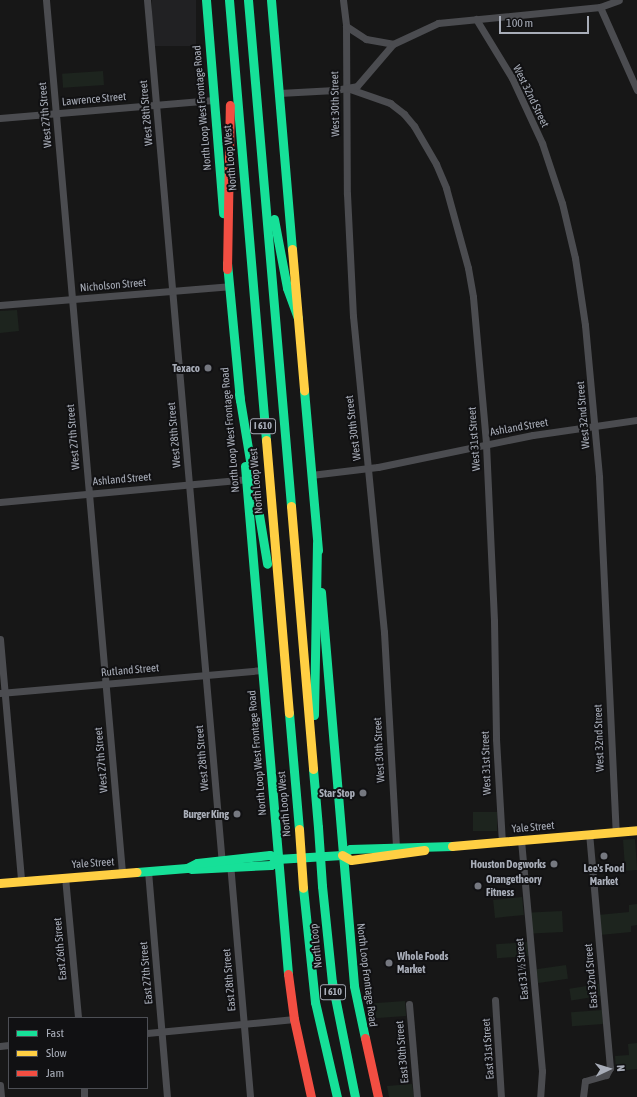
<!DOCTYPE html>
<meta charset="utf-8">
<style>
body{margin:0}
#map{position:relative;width:637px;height:1097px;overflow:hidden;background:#171717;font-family:"Asap Condensed",sans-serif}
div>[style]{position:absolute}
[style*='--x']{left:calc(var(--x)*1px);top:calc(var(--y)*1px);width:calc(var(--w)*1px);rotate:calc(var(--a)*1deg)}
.built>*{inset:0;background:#212123;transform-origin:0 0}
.green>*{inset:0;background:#1d241e;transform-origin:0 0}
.street>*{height:7px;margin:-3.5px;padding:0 3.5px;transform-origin:3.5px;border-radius:3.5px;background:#4b4c50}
.fast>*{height:9px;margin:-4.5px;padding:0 4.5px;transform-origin:4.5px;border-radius:4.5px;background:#16e098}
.slow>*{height:9px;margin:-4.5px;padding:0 4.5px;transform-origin:4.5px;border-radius:4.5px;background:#ffcf43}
.jam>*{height:9px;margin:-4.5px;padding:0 4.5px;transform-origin:4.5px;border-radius:4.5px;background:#f24e42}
.fast-bridge>*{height:9px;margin:-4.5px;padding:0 4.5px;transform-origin:4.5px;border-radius:4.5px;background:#16e098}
.slow-bridge>*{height:9px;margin:-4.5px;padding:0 4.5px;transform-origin:4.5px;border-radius:4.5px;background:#ffcf43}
.dots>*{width:11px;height:11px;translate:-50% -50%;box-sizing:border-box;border:2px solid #111113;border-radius:50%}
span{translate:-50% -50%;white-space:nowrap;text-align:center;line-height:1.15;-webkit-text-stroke:4px #111113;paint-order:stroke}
.shield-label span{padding:1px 3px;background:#111113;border:1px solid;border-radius:3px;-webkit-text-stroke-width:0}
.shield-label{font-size:10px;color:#a8adb8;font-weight:700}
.street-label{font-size:11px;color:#a8adb8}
.poi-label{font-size:11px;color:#a8adb8;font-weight:700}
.right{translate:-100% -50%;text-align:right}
.left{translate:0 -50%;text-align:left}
.legend{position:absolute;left:8px;top:1017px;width:140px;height:72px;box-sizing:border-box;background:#111113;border:1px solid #4d4f55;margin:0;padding:5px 7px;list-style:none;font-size:12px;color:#a8adb8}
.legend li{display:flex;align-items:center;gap:8px;height:20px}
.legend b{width:20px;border:1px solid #4d4f55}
.north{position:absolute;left:589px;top:1049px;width:40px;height:40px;-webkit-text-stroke:3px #111113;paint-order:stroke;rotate:86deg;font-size:11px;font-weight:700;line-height:16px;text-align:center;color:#a8adb8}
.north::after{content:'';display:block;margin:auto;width:14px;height:18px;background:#a8adb8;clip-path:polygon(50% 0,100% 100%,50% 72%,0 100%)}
.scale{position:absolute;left:499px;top:16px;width:90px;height:18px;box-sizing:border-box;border:2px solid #a8adb8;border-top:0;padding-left:5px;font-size:12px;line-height:14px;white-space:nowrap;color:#a8adb8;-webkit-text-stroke:3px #111113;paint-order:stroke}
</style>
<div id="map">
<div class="built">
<i style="left:152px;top:0;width:44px;height:46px"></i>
</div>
<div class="green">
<i style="left:103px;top:71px;width:14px;height:41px;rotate:86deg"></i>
<i style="clip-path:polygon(17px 310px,19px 331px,0 333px,0 311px)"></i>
<i style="left:497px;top:812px;width:19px;height:24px;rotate:90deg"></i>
<i style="left:635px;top:839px;width:31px;height:12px;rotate:86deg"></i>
<i style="left:522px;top:897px;width:18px;height:29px;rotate:84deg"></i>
<i style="clip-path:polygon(637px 904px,637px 925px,631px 926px,631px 932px,600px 935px,598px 915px,629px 912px,629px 905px)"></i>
<i style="left:562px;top:911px;width:21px;height:31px;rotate:87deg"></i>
<i style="left:528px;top:942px;width:14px;height:32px;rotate:86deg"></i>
<i style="left:566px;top:965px;width:14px;height:30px;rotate:82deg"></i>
<i style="left:599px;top:984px;width:12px;height:30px;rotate:81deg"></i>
<i style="left:405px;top:1001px;width:15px;height:35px;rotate:86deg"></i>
<i style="left:602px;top:1010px;width:14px;height:31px;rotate:86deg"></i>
<i style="clip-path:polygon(637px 1043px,637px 1069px,616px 1071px,615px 1056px,629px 1055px,628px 1044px)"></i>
<i style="clip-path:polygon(412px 1084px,414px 1097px,389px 1097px,387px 1086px)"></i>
</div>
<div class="street">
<i style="--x:46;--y:0;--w:876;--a:85.02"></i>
<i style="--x:147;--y:0;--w:868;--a:85.04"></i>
<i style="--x:343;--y:0;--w:26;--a:83"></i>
<i style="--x:346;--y:26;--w:168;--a:89.7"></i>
<i style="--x:347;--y:194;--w:122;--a:87.2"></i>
<i style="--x:353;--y:316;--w:318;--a:84.4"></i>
<i style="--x:384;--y:632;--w:218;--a:86.8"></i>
<i style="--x:600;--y:7;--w:91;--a:66"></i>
<i style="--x:476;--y:19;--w:69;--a:58.6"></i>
<i style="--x:512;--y:78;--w:72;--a:65.2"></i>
<i style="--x:542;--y:143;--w:63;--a:71.6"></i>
<i style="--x:562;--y:203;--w:57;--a:76.7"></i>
<i style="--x:575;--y:258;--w:68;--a:81.5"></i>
<i style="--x:585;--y:325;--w:153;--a:84.7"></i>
<i style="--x:599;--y:477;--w:355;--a:87.3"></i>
<i style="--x:346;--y:26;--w:24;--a:33"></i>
<i style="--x:366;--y:39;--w:27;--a:10"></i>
<i style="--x:347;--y:88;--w:46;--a:19.2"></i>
<i style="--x:390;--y:103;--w:18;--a:38"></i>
<i style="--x:404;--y:114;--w:16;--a:50"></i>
<i style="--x:414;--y:126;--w:44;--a:59.9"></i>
<i style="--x:436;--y:164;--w:26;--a:67"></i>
<i style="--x:446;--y:188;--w:83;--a:74.6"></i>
<i style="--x:468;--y:268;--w:29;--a:80"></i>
<i style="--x:473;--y:297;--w:148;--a:84.9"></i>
<i style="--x:486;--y:444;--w:177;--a:87.4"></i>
<i style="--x:494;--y:621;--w:118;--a:89"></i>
<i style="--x:496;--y:739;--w:103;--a:86.7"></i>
<i style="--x:279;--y:93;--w:56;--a:-3.1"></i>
<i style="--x:335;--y:90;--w:22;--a:-10"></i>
<i style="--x:357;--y:86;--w:55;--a:-49.4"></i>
<i style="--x:393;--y:44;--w:50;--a:-25"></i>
<i style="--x:438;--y:23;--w:163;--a:-5.6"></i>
<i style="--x:600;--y:7;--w:20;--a:-20"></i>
<i style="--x:0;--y:118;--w:214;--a:-4.8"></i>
<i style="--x:0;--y:305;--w:230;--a:-4.7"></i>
<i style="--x:311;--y:475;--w:67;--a:-6.8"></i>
<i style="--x:378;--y:467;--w:158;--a:-11.7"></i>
<i style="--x:533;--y:435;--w:105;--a:-8.2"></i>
<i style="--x:0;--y:502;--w:247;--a:-5.3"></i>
<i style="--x:0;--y:639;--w:243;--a:85"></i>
<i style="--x:0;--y:693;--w:263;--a:-5"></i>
<i style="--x:521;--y:840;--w:232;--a:84.8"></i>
<i style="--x:542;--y:1071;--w:26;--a:94"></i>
<i style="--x:230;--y:863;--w:235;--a:85.1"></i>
<i style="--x:148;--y:871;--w:227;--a:85.2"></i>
<i style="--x:65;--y:877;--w:142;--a:84.7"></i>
<i style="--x:495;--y:1000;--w:97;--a:86.5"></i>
<i style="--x:409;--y:1004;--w:93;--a:85.1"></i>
<i style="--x:147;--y:1033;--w:148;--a:-5.4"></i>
<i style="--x:0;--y:1046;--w:9;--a:-6"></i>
<i style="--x:0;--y:1085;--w:12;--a:85"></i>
<i style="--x:84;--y:1088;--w:9;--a:90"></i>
<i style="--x:583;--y:1097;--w:16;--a:-83"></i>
<i style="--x:585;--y:1081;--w:22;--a:-16"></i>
<i style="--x:606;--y:1075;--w:8;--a:-60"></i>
<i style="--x:610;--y:1068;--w:235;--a:-95.1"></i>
</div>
<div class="fast">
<i style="--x:206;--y:0;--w:214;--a:85.4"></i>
<i style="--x:229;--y:0;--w:442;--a:85.2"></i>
<i style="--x:248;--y:0;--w:508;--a:85.14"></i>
<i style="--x:271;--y:0;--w:250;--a:85.2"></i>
<i style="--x:274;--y:219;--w:70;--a:79.3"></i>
<i style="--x:287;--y:288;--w:32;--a:70"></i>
<i style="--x:227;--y:263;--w:138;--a:84.6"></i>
<i style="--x:304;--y:390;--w:161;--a:85"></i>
<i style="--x:239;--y:394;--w:172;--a:80.6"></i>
<i style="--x:245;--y:466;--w:510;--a:85.16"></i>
<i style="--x:321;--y:592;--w:395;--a:85.2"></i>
<i style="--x:354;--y:986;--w:53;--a:78.1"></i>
<i style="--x:289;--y:713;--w:116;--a:85.1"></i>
<i style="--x:314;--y:715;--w:172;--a:-89"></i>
<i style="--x:313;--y:769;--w:58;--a:85.1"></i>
<i style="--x:191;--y:869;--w:80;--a:-2.9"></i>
<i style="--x:271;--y:865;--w:8;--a:-45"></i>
<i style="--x:137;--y:872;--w:50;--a:-4.6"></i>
<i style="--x:187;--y:868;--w:11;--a:-27"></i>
<i style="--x:197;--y:863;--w:73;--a:-6.3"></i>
<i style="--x:270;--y:855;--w:8;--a:30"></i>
<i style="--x:277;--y:859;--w:65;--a:-3.5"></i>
<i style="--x:342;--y:855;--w:10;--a:-37"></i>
<i style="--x:350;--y:849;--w:102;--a:-1.7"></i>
<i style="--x:322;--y:886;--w:97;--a:84.1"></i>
<i style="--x:332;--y:982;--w:117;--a:78.7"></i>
<i style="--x:303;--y:888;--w:115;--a:84"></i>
<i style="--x:315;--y:1002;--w:98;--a:77"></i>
</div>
<div class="slow">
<i style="--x:292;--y:249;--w:142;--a:85.1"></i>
<i style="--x:266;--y:440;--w:274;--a:85.2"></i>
<i style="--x:291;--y:506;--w:264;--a:85.2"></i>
<i style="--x:452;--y:846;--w:186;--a:-4.9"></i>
<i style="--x:342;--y:855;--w:10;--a:29"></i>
<i style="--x:351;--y:860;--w:74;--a:-7.8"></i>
<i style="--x:0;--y:883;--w:137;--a:-4.6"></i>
</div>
<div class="jam">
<i style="--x:227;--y:269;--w:164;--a:-89"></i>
<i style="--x:288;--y:974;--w:45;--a:82.4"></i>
<i style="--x:294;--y:1019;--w:80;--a:77.7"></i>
<i style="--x:365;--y:1038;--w:60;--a:77.6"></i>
</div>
<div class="fast-bridge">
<i style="--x:318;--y:827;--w:59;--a:86.1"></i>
</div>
<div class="slow-bridge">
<i style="--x:299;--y:829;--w:59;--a:86.1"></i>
</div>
<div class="dots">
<i style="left:208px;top:368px;background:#757880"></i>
<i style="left:363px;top:793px;background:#757880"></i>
<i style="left:237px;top:814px;background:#757880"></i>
<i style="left:604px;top:856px;background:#757880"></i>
<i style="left:554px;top:864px;background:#757880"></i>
<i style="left:478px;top:886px;background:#757880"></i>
<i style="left:389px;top:963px;background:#757880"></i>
</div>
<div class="shield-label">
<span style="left:263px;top:426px">I 610</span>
<span style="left:333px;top:992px">I 610</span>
</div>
<div class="street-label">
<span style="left:531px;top:96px;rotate:64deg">West 32nd Street</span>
<span style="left:94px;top:99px;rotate:-5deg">Lawrence Street</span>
<span style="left:335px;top:104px;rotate:-91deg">West 30th Street</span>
<span style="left:202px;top:108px;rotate:-95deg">North Loop West Frontage Road</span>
<span style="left:146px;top:113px;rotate:-95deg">West 28th Street</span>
<span style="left:45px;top:115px;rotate:-95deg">West 27th Street</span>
<span style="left:230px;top:158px;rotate:-95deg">North Loop West</span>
<span style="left:113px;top:285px;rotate:-5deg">Nicholson Street</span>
<span style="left:583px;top:415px;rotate:-95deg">West 32nd Street</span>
<span style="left:519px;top:427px;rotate:-10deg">Ashland Street</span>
<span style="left:353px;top:428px;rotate:-97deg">West 30th Street</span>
<span style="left:230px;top:430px;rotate:-95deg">North Loop West Frontage Road</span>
<span style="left:174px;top:435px;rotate:-95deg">West 28th Street</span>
<span style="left:73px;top:437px;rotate:-95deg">West 27th Street</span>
<span style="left:474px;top:439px;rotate:-94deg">West 31st Street</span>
<span style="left:122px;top:479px;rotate:-5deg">Ashland Street</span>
<span style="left:256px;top:481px;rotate:-95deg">North Loop West</span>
<span style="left:130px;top:670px;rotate:-5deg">Rutland Street</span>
<span style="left:599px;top:738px;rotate:-92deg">West 32nd Street</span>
<span style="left:379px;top:750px;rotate:-93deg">West 30th Street</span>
<span style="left:257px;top:753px;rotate:-95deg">North Loop West Frontage Road</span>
<span style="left:202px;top:758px;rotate:-95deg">West 28th Street</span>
<span style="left:101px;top:760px;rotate:-95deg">West 27th Street</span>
<span style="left:486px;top:763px;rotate:-92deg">West 31st Street</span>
<span style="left:284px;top:804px;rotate:-95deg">North Loop West</span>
<span style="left:533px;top:827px;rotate:-5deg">Yale Street</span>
<span style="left:93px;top:863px;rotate:-4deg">Yale Street</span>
<span style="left:316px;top:946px;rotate:-96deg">North Loop</span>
<span style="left:60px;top:949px;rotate:-95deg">East 26th Street</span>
<span style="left:522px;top:969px;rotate:-95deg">East 31½ Street</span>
<span style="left:146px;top:973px;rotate:-95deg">East 27th Street</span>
<span style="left:367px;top:975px;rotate:83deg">North Loop Frontage Road</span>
<span style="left:591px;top:976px;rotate:-95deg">East 32nd Street</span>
<span style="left:229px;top:980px;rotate:-95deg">East 28th Street</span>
<span style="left:488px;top:1049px;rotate:-94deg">East 31st Street</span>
<span style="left:402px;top:1052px;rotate:-95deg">East 30th Street</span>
</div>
<div class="poi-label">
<span class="right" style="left:200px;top:368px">Texaco</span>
<span class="right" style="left:355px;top:793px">Star Stop</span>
<span class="right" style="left:229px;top:814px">Burger King</span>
<span class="right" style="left:546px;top:864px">Houston Dogworks</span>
<span style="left:604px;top:875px">Lee's Food<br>Market</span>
<span class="left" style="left:486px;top:886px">Orangetheory<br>Fitness</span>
<span class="left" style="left:397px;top:963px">Whole Foods<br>Market</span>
</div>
<ul class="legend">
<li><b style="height:5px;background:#16e098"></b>Fast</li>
<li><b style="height:5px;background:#ffcf43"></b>Slow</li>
<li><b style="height:5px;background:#f24e42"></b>Jam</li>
</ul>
<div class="north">N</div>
<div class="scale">100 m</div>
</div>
